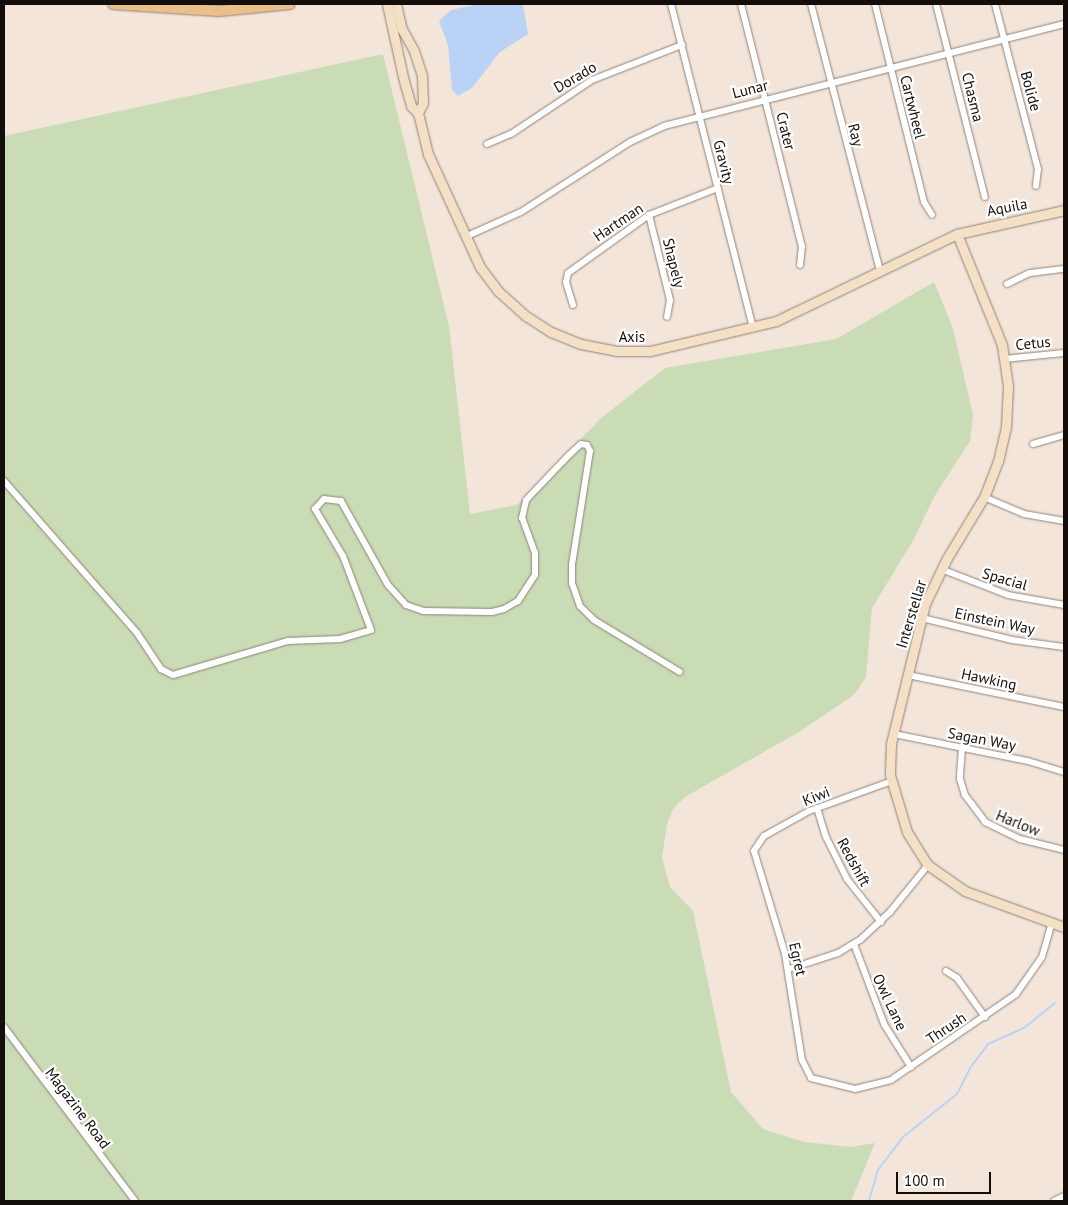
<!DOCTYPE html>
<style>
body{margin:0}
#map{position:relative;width:1068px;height:1205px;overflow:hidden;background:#f4e5da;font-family:"PT Sans",sans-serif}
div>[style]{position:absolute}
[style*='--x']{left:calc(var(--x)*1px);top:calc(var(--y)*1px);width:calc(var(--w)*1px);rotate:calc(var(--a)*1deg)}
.green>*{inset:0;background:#cadcb5}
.water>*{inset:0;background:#bad2f6}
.stream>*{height:2px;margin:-1px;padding:0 1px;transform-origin:1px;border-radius:1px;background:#bad2f6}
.roads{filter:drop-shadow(0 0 1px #908279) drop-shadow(0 0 1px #908279)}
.street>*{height:6px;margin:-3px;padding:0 3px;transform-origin:3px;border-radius:3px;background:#fff}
.secondary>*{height:9px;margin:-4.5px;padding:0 4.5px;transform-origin:4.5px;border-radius:4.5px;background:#f4e0c4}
.primary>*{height:10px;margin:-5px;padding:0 5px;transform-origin:5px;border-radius:5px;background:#e9c089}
span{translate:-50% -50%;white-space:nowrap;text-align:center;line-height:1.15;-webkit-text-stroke:4.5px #fff;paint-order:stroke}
.street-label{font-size:15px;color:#130e0b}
.frame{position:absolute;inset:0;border:5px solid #130e0b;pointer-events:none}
.scale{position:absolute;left:896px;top:1172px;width:95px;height:22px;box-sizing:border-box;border:2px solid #130e0b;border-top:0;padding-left:6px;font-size:15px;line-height:18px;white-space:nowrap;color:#130e0b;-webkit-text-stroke:4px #fff;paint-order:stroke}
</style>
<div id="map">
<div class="green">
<i style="clip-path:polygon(383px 54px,449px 326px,470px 514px,517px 505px,601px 418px,665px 368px,836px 339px,934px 282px,953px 328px,973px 415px,970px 441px,934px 497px,914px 539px,872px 608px,866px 677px,854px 695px,799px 732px,685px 797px,673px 809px,667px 824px,662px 858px,670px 887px,693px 911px,731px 1092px,763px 1129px,804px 1142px,851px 1147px,875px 1143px,851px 1201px,4px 1201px,4px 136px)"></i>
</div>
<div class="water">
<i style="clip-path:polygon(523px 4px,528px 34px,500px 52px,472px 88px,458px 96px,452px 90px,448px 45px,439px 21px,451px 10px,474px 5px)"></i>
</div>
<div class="stream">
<i style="--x:869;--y:1201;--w:32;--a:-74"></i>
<i style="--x:878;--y:1170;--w:41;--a:-52.9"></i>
<i style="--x:903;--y:1137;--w:69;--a:-38.5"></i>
<i style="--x:957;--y:1094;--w:29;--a:-63"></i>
<i style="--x:970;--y:1068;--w:30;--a:-53"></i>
<i style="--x:988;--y:1044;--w:39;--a:-24"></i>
<i style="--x:1024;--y:1028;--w:40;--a:-39"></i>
</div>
<div class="roads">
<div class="street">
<i style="--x:671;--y:4;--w:333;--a:75.8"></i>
<i style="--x:741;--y:4;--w:250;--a:75.9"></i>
<i style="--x:802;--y:246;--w:19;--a:96"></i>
<i style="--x:811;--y:4;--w:276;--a:75.5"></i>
<i style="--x:875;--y:4;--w:204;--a:76.1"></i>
<i style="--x:924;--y:202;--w:15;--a:58"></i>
<i style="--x:936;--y:4;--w:199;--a:75.8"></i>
<i style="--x:995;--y:4;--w:171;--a:75.4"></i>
<i style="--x:1038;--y:169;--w:17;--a:97"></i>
<i style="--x:487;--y:144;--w:26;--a:-23"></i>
<i style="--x:511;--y:134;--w:97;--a:-33.7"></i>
<i style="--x:592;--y:80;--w:97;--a:-21.3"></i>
<i style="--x:649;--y:215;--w:88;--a:76.1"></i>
<i style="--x:670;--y:300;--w:17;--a:100"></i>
<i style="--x:465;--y:237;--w:61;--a:-24.1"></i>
<i style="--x:521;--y:212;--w:130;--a:-32.7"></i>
<i style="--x:630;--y:142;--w:38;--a:-25"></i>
<i style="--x:664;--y:126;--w:413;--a:-14.3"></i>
<i style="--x:1007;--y:284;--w:25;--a:-26"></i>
<i style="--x:1030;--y:273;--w:34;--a:-7"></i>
<i style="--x:573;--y:305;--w:24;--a:-107"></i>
<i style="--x:566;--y:282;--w:9;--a:-77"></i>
<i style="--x:568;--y:273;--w:100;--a:-35.6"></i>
<i style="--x:649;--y:215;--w:74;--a:-21.4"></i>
<i style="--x:1004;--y:359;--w:60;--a:-5.7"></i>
<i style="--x:1033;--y:444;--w:32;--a:-16"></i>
<i style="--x:4;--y:481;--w:202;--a:48.8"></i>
<i style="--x:137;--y:633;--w:43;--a:56.3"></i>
<i style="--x:161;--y:669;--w:13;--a:27"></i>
<i style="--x:173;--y:675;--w:120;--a:-16.5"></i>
<i style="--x:288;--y:641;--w:52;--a:-2.2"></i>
<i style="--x:340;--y:639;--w:32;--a:-16"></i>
<i style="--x:371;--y:630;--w:79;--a:-110.7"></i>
<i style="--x:343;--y:556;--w:55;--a:-120.8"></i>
<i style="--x:315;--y:509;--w:13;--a:-48"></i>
<i style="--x:324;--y:499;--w:17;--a:7"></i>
<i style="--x:341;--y:501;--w:96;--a:60.8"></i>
<i style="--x:388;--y:585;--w:27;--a:48"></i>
<i style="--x:406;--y:605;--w:18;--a:19"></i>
<i style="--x:423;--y:611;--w:69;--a:0.8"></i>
<i style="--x:492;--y:612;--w:12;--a:-14"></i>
<i style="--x:504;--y:609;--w:16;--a:-30"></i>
<i style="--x:518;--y:601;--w:31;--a:-57"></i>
<i style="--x:535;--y:575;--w:22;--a:-90"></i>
<i style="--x:535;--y:553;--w:37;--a:-110"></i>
<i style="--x:522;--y:518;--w:18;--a:-77"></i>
<i style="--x:526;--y:500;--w:62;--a:-46.3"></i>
<i style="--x:569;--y:455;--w:16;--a:-43"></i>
<i style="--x:581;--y:444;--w:6;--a:9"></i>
<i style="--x:587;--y:445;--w:7;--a:63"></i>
<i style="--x:590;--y:451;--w:115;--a:99"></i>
<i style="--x:572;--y:565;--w:18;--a:90"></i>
<i style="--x:572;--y:583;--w:24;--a:71"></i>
<i style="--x:580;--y:606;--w:20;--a:45"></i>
<i style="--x:594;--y:620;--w:100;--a:31.2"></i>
<i style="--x:984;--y:497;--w:43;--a:23"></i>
<i style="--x:1024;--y:514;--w:41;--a:9.9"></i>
<i style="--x:941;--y:569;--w:72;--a:21.2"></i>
<i style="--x:1008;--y:595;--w:57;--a:10.1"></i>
<i style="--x:922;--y:618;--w:93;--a:13.7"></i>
<i style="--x:1012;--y:640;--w:52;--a:7.7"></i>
<i style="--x:908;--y:675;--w:159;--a:11.6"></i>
<i style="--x:894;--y:734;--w:137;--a:11.4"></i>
<i style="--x:1028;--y:761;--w:38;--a:17"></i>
<i style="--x:962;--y:747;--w:32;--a:94"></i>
<i style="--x:960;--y:779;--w:17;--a:73"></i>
<i style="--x:965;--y:795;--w:34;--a:53"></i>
<i style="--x:985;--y:822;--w:39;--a:26"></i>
<i style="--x:1020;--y:839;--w:45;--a:14"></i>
<i style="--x:892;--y:781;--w:88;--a:160.1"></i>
<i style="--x:809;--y:811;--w:51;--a:150.9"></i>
<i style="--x:764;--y:836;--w:18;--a:124"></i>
<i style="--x:754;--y:851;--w:108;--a:73.2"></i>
<i style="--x:785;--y:954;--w:107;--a:80.9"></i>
<i style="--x:802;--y:1060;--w:20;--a:63"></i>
<i style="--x:811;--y:1078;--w:45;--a:14"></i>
<i style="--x:855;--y:1089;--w:37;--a:-14"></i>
<i style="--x:891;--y:1080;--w:152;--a:-34.5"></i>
<i style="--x:1016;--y:994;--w:45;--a:-54.9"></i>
<i style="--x:1042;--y:957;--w:35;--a:-74"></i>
<i style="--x:817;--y:808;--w:30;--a:73"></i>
<i style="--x:826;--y:837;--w:47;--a:63.4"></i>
<i style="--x:847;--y:879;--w:55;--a:51.7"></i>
<i style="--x:854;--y:944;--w:85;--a:69.4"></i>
<i style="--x:884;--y:1024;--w:51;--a:57.9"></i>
<i style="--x:789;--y:969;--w:52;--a:-18.1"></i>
<i style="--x:838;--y:953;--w:26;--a:-31"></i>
<i style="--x:860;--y:940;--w:41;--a:-43"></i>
<i style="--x:890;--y:912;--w:60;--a:-51"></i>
<i style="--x:946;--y:971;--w:13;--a:32"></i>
<i style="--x:957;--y:978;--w:48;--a:54.3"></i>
<i style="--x:4;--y:1027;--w:218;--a:53"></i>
<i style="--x:1054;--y:1201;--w:11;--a:-27"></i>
</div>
<div class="secondary">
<i style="--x:387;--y:4;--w:79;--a:77.6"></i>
<i style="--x:404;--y:81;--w:26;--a:74"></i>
<i style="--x:411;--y:106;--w:10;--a:45"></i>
<i style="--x:418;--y:113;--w:42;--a:76.3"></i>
<i style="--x:428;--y:154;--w:124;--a:65.3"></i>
<i style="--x:480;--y:267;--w:30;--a:53"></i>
<i style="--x:498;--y:291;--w:38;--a:42"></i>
<i style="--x:526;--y:316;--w:30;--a:33"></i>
<i style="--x:551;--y:332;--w:32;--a:22"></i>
<i style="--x:581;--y:344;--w:36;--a:11"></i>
<i style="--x:616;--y:351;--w:34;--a:0"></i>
<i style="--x:650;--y:351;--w:130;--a:-13.4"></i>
<i style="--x:776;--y:321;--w:201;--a:-25.7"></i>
<i style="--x:957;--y:234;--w:110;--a:-12.6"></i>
<i style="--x:396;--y:4;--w:26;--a:77"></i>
<i style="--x:402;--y:29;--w:25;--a:61"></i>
<i style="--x:414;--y:51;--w:26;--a:72"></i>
<i style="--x:422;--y:76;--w:27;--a:88"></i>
<i style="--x:423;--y:103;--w:11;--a:117"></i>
<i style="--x:957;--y:234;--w:120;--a:67.9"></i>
<i style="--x:1002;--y:345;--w:41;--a:81.7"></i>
<i style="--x:1008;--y:386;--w:41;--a:92.8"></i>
<i style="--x:1006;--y:427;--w:35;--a:103"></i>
<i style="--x:998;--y:461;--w:39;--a:111"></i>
<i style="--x:984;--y:497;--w:71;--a:121.2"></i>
<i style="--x:947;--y:558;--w:51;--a:115.6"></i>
<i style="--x:925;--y:604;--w:144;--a:103.7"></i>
<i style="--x:891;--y:744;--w:31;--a:92"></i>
<i style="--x:890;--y:775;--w:59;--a:73.4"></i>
<i style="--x:907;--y:832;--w:39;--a:58"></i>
<i style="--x:928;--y:865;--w:45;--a:35.1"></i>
<i style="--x:965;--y:891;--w:105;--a:20"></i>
</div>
<div class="primary">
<i style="--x:113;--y:4;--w:106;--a:3.8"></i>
<i style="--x:219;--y:11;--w:71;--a:-5.6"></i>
</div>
</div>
<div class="street-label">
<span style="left:575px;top:77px;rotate:-30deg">Dorado</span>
<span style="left:750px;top:89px;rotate:-14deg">Lunar</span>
<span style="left:1031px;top:91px;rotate:75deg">Bolide</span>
<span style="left:973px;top:97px;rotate:76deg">Chasma</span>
<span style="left:913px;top:107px;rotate:76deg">Cartwheel</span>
<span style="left:786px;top:131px;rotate:76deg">Crater</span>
<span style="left:856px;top:135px;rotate:76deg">Ray</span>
<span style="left:724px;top:162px;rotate:76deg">Gravity</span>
<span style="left:1007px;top:207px;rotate:-11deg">Aquila</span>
<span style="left:618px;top:222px;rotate:-34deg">Hartman</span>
<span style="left:674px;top:263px;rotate:76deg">Shapely</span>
<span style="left:632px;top:337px">Axis</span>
<span style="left:1033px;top:343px;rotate:-6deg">Cetus</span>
<span style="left:1005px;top:579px;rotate:16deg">Spacial</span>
<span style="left:911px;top:614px;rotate:-73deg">Interstellar</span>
<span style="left:995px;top:621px;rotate:12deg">Einstein Way</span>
<span style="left:989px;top:679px;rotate:12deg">Hawking</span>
<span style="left:982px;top:739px;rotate:11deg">Sagan Way</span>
<span style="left:816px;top:796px;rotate:-22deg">Kiwi</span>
<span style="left:1018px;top:823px;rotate:22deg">Harlow</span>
<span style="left:854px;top:862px;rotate:61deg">Redshift</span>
<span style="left:798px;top:959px;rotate:77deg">Egret</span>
<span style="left:890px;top:1002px;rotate:65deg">Owl Lane</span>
<span style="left:946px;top:1028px;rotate:-34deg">Thrush</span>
<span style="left:78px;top:1108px;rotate:53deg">Magazine Road</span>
</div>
<div class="frame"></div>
<div class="scale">100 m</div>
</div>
